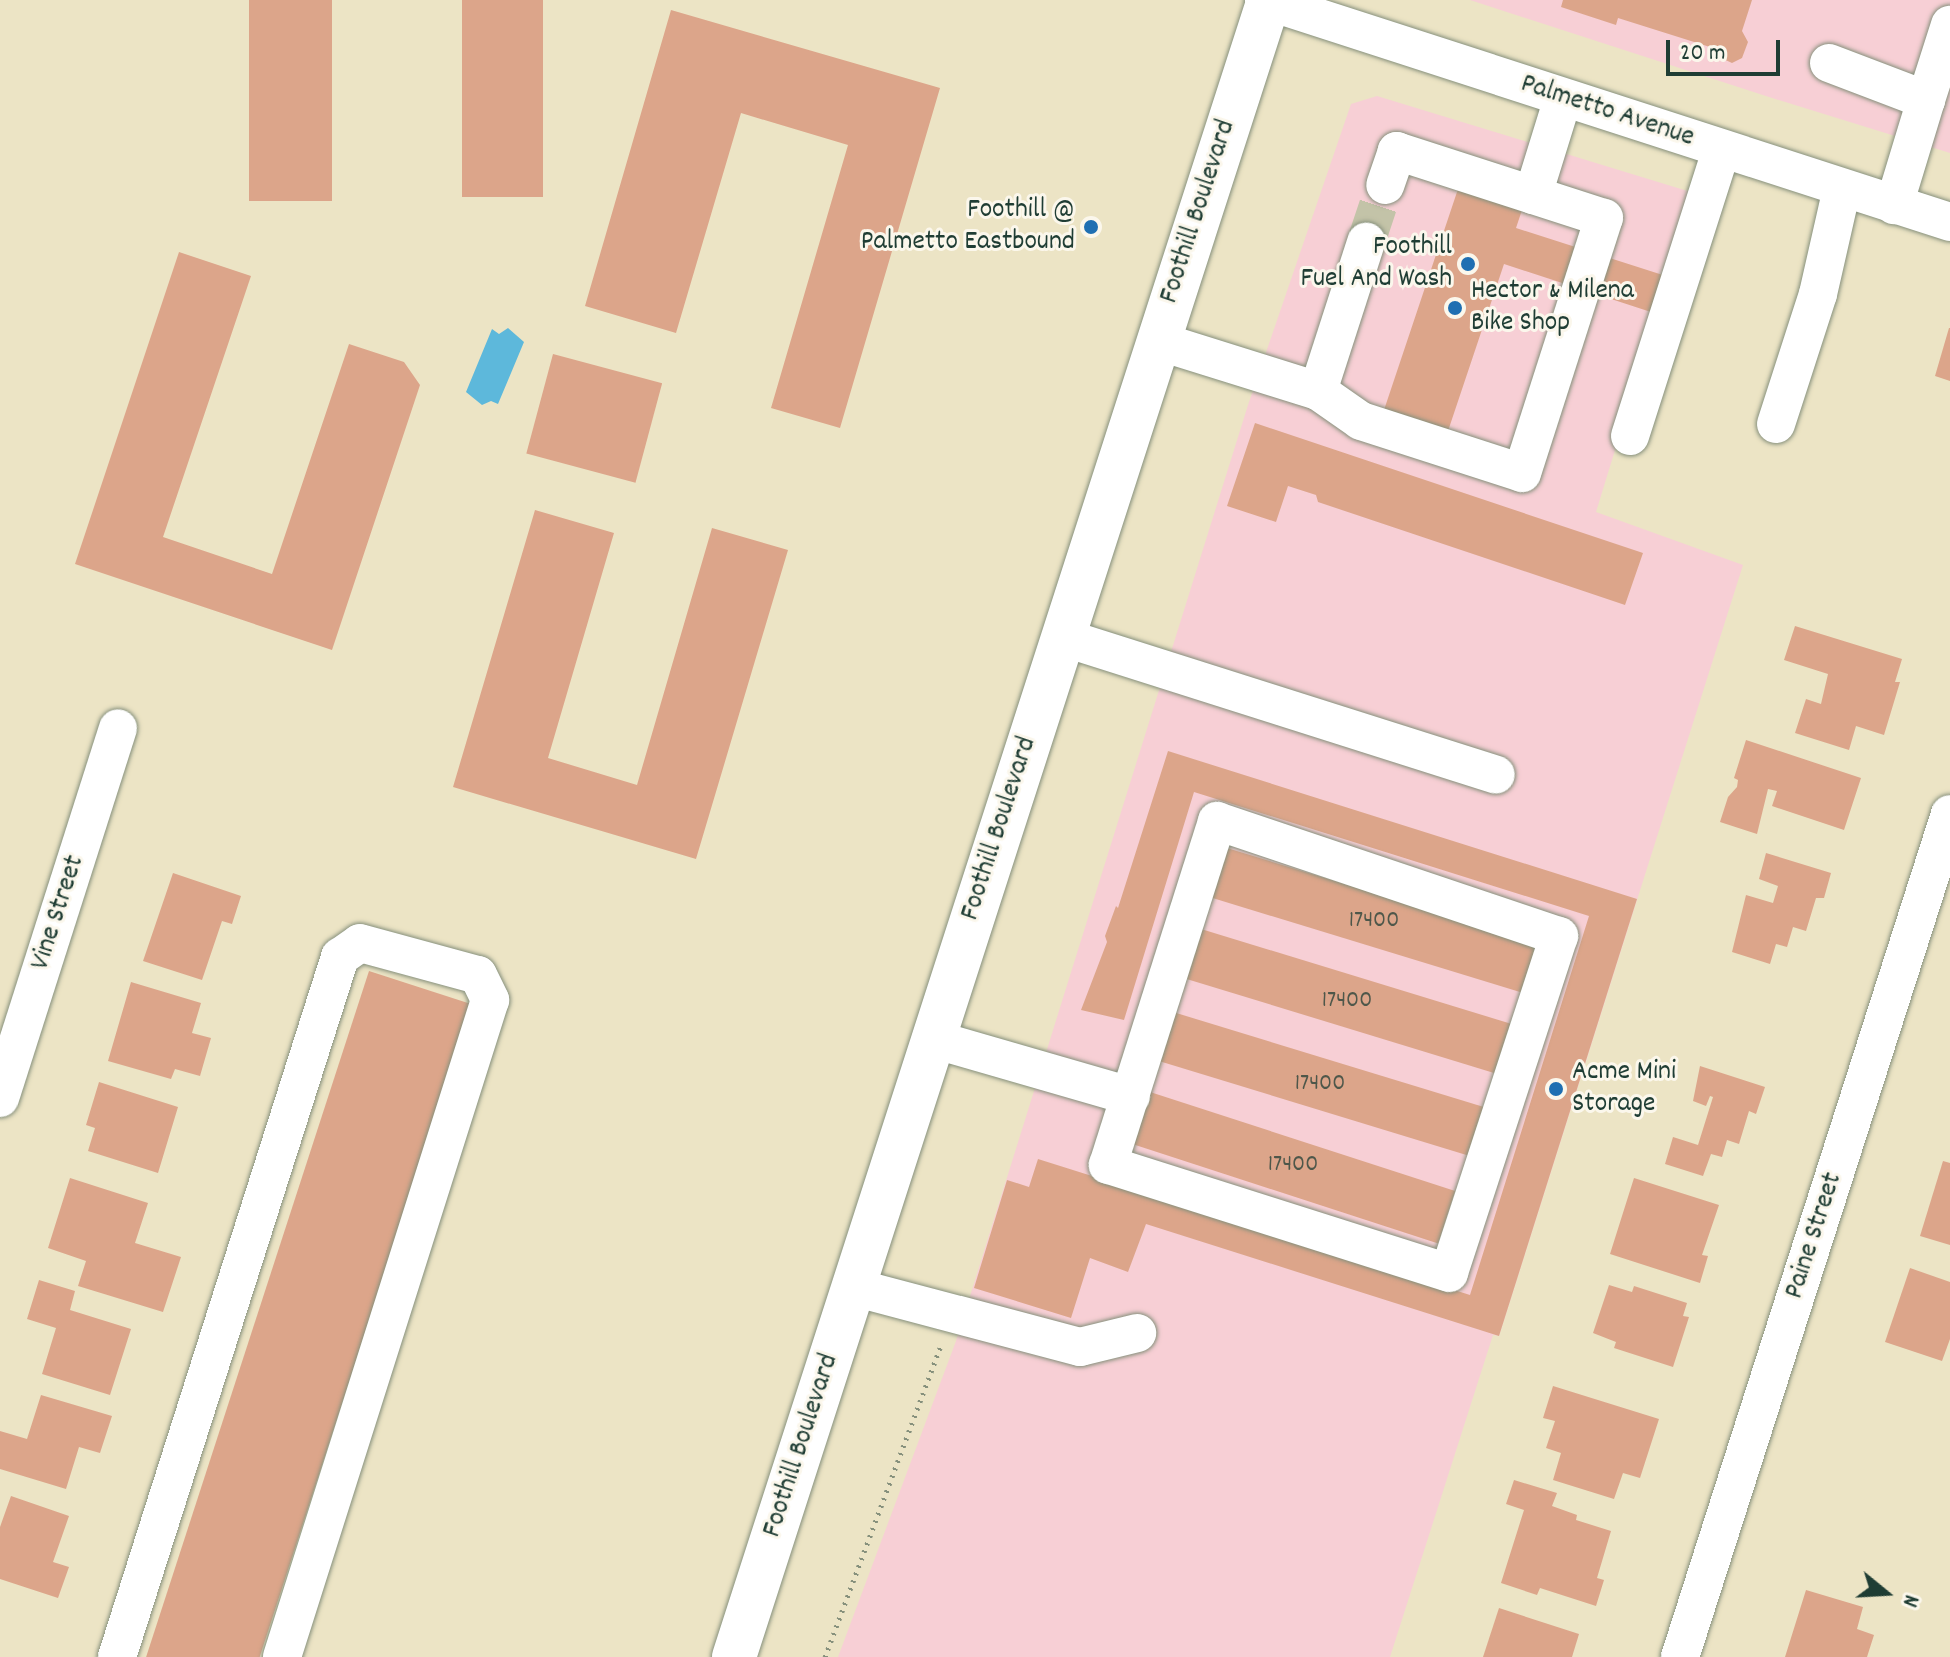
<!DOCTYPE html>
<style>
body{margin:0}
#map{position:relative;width:1950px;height:1657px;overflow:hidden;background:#ece4c5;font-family:Dekko,sans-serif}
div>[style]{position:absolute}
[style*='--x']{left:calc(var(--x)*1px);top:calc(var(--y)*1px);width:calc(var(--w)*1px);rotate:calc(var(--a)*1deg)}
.built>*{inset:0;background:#f7cfd5}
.water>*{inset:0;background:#5db8db}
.building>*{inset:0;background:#dca58a;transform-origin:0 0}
.minor-tunnel>*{height:38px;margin-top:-19px;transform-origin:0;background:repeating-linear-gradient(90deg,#c3c3a8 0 38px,transparent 0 57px)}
.path>*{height:5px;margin-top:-2.5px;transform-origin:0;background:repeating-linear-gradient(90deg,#86907c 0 2px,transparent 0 8px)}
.roads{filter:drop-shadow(0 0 2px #86907c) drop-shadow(0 0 2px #86907c)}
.minor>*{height:38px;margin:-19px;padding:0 19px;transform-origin:19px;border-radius:19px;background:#fff}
.major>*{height:44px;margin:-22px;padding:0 22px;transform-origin:22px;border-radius:22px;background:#fff}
.dots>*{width:22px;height:22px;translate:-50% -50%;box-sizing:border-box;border:4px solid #fbf7ec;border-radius:50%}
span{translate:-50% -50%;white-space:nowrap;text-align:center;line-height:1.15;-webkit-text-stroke:6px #fbf7ec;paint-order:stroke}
.number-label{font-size:24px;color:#4e574a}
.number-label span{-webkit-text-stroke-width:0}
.street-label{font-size:28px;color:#1f3d34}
.poi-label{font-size:28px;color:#1f3d34}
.right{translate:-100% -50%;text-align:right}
.left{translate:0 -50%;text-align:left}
.north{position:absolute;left:1846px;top:1553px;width:80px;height:80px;-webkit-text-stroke:6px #fbf7ec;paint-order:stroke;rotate:108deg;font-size:22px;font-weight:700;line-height:32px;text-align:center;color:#1f3d34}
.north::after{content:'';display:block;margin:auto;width:28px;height:36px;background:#1f3d34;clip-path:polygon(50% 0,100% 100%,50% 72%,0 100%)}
.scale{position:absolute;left:1666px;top:40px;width:114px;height:36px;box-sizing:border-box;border:4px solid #1f3d34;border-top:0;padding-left:10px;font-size:24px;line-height:28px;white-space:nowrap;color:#1f3d34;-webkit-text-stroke:6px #fbf7ec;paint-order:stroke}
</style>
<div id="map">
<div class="built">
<i style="clip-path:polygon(1470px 0,1950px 0,1950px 153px,1769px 97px)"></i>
<i style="clip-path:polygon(1377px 96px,1694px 193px,1596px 512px,1743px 565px,1499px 1336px,1493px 1335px,1390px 1657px,838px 1657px,956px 1341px,1248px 405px,1351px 104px)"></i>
</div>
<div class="water">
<i style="clip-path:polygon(508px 328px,524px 342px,498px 404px,491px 401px,482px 405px,466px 392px,492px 329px,499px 334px)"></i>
</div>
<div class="building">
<i style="left:249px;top:0;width:83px;height:201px"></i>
<i style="left:462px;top:0;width:81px;height:197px"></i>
<i style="clip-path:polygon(1563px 0,1752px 0,1742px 31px,1748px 42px,1742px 58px,1732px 63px,1717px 56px,1710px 47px,1618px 18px,1616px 25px,1561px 7px)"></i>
<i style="clip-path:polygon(671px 10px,940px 88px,840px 428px,771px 408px,848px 145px,741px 113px,676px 333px,585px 306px)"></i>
<i style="clip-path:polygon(1458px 189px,1522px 210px,1516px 228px,1669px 277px,1657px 314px,1504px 264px,1448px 431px,1384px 410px)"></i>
<i style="clip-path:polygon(179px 252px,251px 276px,163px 537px,272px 574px,349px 344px,404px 362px,420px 385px,332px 650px,75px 564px)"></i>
<i style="clip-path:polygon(1949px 328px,1950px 328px,1950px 381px,1935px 376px)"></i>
<i style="left:553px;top:354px;width:113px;height:103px;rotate:15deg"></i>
<i style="clip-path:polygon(1255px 423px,1643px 553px,1625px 605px,1318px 502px,1316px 495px,1288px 486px,1276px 522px,1227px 506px)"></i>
<i style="clip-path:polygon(535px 510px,614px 533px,548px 758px,637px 785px,712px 528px,788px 550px,696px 859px,453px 787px)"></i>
<i style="clip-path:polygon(1795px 626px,1902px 659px,1895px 682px,1900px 682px,1884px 735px,1856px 726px,1849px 750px,1795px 733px,1806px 699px,1821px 704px,1828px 674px,1784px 660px)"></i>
<i style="clip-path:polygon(1746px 740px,1861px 778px,1844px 830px,1772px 806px,1777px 791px,1768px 789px,1757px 834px,1720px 822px,1728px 797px,1737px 787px,1738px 780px,1734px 778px)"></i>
<i style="clip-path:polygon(1168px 751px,1637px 899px,1499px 1336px,1146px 1224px,1128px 1272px,1090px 1258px,1071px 1318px,974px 1288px,1007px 1180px,1029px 1187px,1038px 1159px,1470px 1295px,1589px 916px,1194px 792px,1124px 1020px,1081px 1010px,1107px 942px,1105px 936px,1116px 906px,1118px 908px)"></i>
<i style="left:1227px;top:848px;width:324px;height:52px;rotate:17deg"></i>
<i style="clip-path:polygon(1766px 853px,1831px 873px,1824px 898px,1816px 898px,1806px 931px,1793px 927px,1787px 947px,1776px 944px,1770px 964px,1732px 952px,1746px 895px,1773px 903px,1778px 886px,1759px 879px)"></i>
<i style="clip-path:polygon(173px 873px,241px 896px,232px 924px,222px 921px,202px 980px,143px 961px)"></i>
<i style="left:1201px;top:929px;width:324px;height:52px;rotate:17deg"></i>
<i style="left:369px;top:971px;width:108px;height:723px;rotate:18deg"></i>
<i style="clip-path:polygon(131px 982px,201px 1003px,192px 1033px,211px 1038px,200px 1076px,175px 1069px,171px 1079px,108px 1061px)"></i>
<i style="left:1173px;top:1012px;width:325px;height:51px;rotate:17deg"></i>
<i style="clip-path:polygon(1700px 1066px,1765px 1087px,1756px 1114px,1749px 1111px,1739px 1144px,1727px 1140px,1722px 1157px,1711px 1154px,1703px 1176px,1665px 1164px,1673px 1137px,1698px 1145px,1713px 1097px,1710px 1096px,1706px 1106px,1693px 1101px)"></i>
<i style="clip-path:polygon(99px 1082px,178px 1107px,158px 1173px,88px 1151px,95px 1128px,86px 1125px)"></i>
<i style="left:1147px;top:1091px;width:324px;height:55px;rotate:18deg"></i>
<i style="clip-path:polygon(1943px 1161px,1950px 1163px,1950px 1245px,1920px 1236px)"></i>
<i style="clip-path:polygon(70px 1178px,148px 1203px,135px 1243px,181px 1257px,163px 1312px,78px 1286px,86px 1261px,48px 1248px)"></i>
<i style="clip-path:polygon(1634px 1178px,1719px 1205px,1702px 1255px,1708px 1256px,1700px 1283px,1610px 1254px)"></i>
<i style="clip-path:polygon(1910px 1268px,1950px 1282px,1950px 1339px,1942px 1361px,1885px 1342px)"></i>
<i style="clip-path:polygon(39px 1280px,75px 1291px,70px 1310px,131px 1329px,110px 1395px,42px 1374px,56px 1328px,27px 1319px)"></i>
<i style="clip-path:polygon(1609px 1285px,1632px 1292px,1634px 1286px,1687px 1303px,1683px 1316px,1689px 1317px,1673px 1367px,1614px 1348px,1616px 1342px,1593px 1333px)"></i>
<i style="clip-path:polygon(1553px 1386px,1659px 1419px,1640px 1478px,1623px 1473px,1614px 1499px,1553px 1480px,1561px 1453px,1546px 1448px,1555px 1421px,1543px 1418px)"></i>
<i style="clip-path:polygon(41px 1395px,112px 1416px,100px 1453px,79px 1447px,66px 1489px,0 1469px,0 1431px,27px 1439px)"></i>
<i style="clip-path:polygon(1514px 1480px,1557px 1493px,1552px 1506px,1577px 1515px,1576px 1520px,1611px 1531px,1597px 1578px,1604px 1580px,1596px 1606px,1540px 1588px,1537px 1595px,1501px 1583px,1524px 1510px,1506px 1504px)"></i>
<i style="clip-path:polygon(11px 1496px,69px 1516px,53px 1562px,69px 1567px,58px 1598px,0 1579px,0 1527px)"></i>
<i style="clip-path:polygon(1806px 1590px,1863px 1607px,1857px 1629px,1874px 1635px,1867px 1657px,1785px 1657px)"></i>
<i style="clip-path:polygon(1499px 1608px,1579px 1634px,1572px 1657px,1483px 1657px)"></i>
</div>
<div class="minor-tunnel">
<i style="--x:1366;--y:242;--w:60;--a:-71.6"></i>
</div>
<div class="path">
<i style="--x:825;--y:1657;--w:331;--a:-69.6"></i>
</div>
<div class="roads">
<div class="minor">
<i style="--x:1264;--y:0;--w:721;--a:17.93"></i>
<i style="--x:1829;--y:63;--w:104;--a:20.9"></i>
<i style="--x:1926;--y:100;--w:110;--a:106.9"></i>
<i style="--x:1926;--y:100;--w:79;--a:-72.3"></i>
<i style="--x:1533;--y:195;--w:102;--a:-72.8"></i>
<i style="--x:1158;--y:341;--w:168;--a:17.4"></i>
<i style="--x:1318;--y:391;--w:52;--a:34.9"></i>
<i style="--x:1361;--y:421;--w:169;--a:17.9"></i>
<i style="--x:1522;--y:473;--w:268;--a:-72.2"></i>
<i style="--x:1604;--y:218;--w:218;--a:-162.1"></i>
<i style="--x:1397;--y:151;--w:36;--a:109"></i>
<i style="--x:1318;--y:391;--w:157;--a:-72.1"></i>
<i style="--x:1776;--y:424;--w:137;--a:-72.1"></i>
<i style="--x:1818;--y:294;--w:109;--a:-77.2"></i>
<i style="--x:1630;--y:436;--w:300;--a:-72.3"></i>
<i style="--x:1062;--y:637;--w:455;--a:17.6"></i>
<i style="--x:1217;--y:821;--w:361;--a:18.6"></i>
<i style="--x:1559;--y:936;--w:354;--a:108.1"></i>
<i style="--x:1449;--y:1273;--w:358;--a:-162.4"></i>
<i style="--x:1108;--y:1165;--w:361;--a:-72.4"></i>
<i style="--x:933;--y:1039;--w:206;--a:16.1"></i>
<i style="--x:0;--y:1098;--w:388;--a:-72.3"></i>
<i style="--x:853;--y:1287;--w:235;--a:14.8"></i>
<i style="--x:1080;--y:1347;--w:59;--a:-13.8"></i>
<i style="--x:117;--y:1657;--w:735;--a:-72.33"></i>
<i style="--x:340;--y:957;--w:24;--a:-35"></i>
<i style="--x:360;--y:943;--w:122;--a:15.2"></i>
<i style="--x:478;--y:975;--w:28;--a:64"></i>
<i style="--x:490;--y:1000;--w:689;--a:107.57"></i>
<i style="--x:1680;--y:1657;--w:885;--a:-72.24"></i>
</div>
<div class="major">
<i style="--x:734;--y:1657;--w:1741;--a:-72.11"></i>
</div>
</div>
<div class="dots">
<i style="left:1091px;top:227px;background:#1f6fb2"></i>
<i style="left:1468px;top:264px;background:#1f6fb2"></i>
<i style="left:1455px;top:308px;background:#1f6fb2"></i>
<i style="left:1556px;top:1089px;background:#1f6fb2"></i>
</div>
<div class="number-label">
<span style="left:1374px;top:922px">17400</span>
<span style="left:1347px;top:1002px">17400</span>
<span style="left:1320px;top:1085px">17400</span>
<span style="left:1293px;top:1166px">17400</span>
</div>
<div class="street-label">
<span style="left:1607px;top:112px;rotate:18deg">Palmetto Avenue</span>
<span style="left:1199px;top:212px;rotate:-72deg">Foothill Boulevard</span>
<span style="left:1000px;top:829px;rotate:-72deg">Foothill Boulevard</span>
<span style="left:59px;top:913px;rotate:-72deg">Vine Street</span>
<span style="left:1815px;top:1236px;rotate:-72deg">Paine Street</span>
<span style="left:802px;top:1446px;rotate:-72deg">Foothill Boulevard</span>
</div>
<div class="poi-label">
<span class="right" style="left:1075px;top:227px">Foothill @<br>Palmetto Eastbound</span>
<span class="right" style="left:1452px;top:264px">Foothill<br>Fuel And Wash</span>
<span class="left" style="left:1471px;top:308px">Hector &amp; Milena<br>Bike Shop</span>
<span class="left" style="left:1572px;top:1089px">Acme Mini<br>Storage</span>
</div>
<div class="north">N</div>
<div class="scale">20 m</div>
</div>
